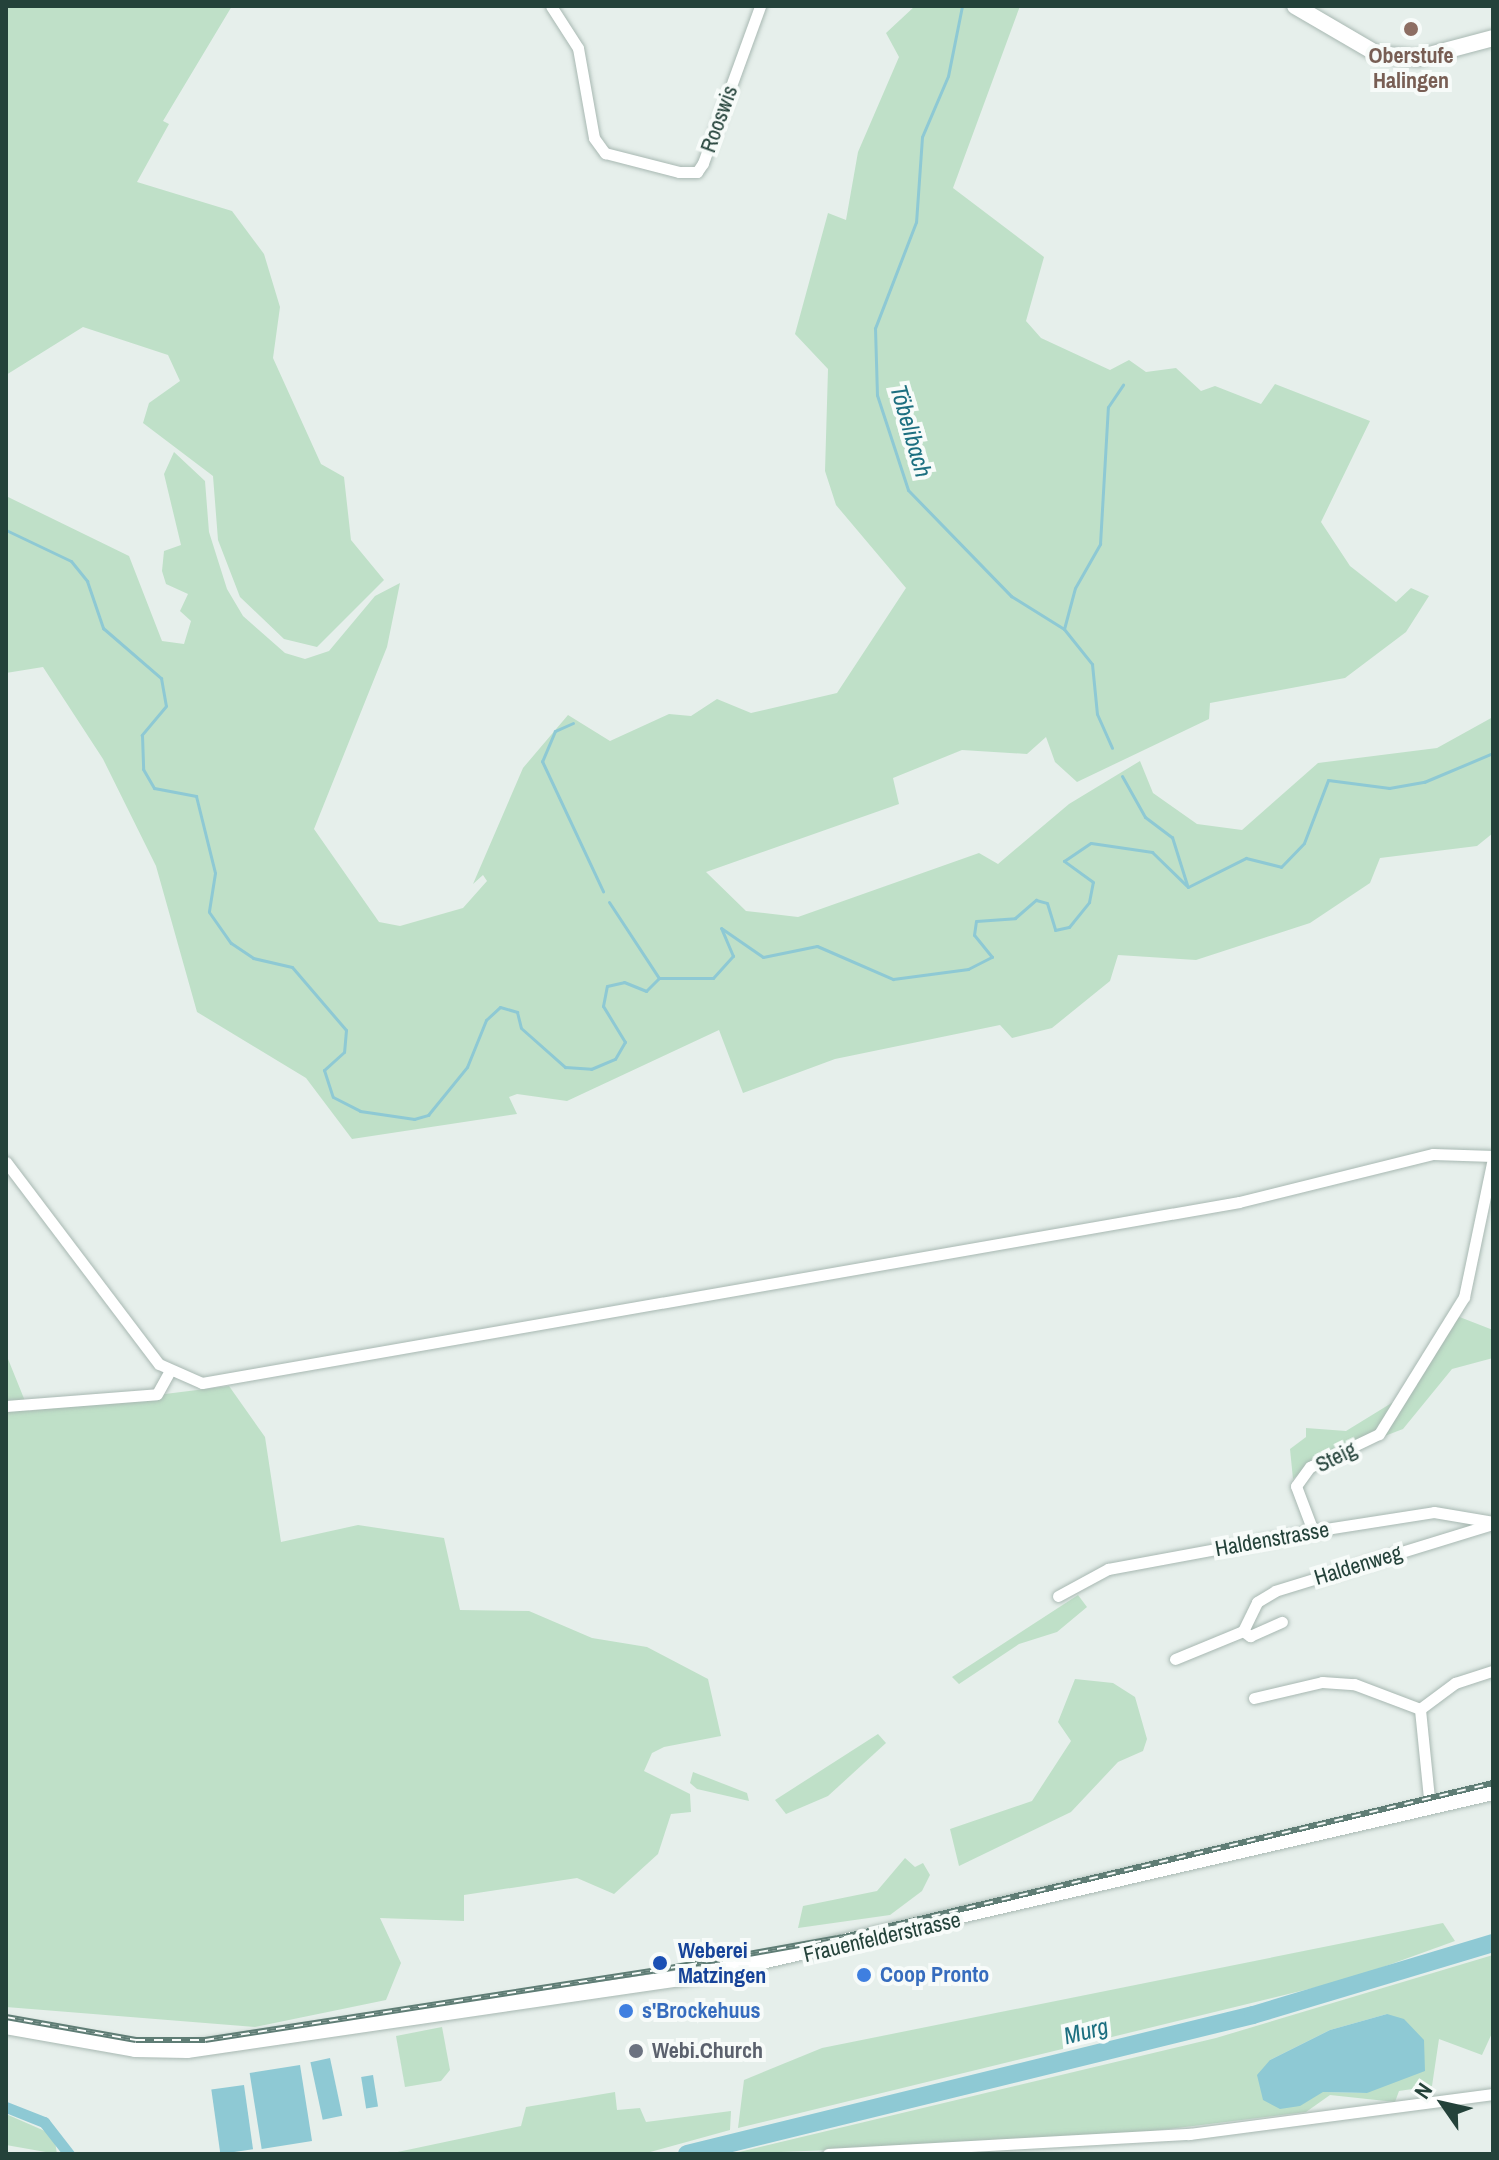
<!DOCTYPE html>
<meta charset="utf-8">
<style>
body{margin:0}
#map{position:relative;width:1499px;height:2160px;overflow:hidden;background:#e6efeb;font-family:"Archivo Narrow",sans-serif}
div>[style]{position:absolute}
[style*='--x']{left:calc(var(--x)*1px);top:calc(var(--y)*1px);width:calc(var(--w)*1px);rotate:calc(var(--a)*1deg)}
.green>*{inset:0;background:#bfe0c8}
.water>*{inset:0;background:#8ec9d4;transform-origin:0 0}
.stream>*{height:3px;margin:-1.5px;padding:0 1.5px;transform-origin:1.5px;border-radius:1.5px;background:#8ec9d4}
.canal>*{height:11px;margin:-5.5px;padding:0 5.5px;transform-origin:5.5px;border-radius:5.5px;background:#8ec9d4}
.river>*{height:18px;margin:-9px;padding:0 9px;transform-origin:9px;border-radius:9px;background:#8ec9d4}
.roads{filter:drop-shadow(0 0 2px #a8b8b2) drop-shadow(0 0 2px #a8b8b2)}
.street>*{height:11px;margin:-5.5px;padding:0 5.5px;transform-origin:5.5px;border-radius:5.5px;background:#fff}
.secondary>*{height:16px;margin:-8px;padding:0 8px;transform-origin:8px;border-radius:8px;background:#fff}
.rail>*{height:6px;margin-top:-3px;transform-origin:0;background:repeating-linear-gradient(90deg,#f7fbf9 0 9px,#5f7d75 0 18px);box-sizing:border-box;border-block:2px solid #5f7d75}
.dots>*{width:22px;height:22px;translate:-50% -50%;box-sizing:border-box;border:4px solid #f7fbf9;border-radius:50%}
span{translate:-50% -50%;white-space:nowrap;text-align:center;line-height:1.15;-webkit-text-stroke:8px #f7fbf9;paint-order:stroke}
.education-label{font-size:22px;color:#785e54;font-weight:700}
.street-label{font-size:22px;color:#24423a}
.transit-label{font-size:22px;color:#164399;font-weight:700}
.left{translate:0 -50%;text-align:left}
.shop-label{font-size:22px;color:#366cbe;font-weight:700}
.worship-label{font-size:22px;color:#5b616d;font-weight:700}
.water-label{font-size:24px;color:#1c6f80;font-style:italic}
.frame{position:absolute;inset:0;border:8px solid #24423a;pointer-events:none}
.north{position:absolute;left:1403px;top:2064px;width:80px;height:80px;-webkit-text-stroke:6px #f7fbf9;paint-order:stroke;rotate:304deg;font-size:22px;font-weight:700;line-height:32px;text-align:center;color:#24423a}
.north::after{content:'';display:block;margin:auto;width:28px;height:36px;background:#24423a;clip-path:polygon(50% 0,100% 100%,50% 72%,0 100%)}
</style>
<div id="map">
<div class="green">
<i style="clip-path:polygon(6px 6px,232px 6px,163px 121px,169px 124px,137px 182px,232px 211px,264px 254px,280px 307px,273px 358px,321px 464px,344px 477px,351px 540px,384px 580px,317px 647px,284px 639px,240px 597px,218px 540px,213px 476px,143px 423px,149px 403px,180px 381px,168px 355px,83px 327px,6px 375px)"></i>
<i style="clip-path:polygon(915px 6px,1020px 6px,953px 188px,1044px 257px,1026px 321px,1041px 338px,1110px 370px,1129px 360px,1146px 372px,1176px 368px,1201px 391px,1215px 386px,1261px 404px,1275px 384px,1370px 421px,1321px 522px,1350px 566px,1396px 602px,1411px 588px,1429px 596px,1406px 632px,1345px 678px,1210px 703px,1209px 719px,1077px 782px,1055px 762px,1046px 737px,1027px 754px,962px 750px,893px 778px,899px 804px,706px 872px,746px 911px,798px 917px,979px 853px,998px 864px,1069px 804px,1140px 761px,1153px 793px,1197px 824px,1242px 830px,1318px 763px,1437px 748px,1493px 717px,1493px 833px,1477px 846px,1380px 858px,1370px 883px,1310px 923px,1196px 960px,1118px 955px,1110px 981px,1052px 1028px,1012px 1038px,1000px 1025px,835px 1059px,743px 1093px,719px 1030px,567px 1101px,517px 1094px,509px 1097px,517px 1114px,352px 1139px,306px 1078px,197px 1012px,156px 866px,103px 759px,43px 667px,6px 673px,6px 496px,129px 556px,162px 641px,184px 644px,191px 621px,180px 611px,188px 594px,166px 584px,162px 571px,164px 551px,181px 545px,164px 474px,174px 452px,205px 481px,209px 532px,227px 589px,243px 616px,285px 653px,305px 659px,329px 651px,375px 596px,400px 583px,387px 647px,314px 829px,379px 922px,400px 926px,463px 908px,487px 881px,483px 875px,473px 884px,523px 768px,568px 715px,610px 741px,669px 714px,691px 716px,717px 699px,751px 713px,837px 693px,906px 588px,836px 505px,825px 471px,828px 369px,795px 334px,828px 213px,846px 220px,858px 152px,899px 57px,886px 33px)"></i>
<i style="clip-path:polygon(1457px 1316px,1493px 1330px,1493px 1358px,1452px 1369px,1403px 1429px,1309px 1465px,1293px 1479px,1290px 1449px,1306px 1437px,1306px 1428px,1346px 1431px,1403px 1396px)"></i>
<i style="clip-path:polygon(6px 1354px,29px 1411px,229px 1386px,265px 1437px,281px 1542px,358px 1525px,444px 1538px,460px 1610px,529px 1611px,592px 1638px,647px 1647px,708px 1679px,721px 1736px,664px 1747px,652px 1753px,644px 1771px,690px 1794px,691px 1812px,671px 1814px,658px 1854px,614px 1894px,577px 1878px,464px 1895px,464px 1921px,380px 1918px,401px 1963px,386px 2000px,255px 2027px,6px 2007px)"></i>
<i style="clip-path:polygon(1078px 1595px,1087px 1607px,1057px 1632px,1019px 1644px,959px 1684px,952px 1677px)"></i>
<i style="clip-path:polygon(1075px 1679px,1113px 1683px,1135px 1697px,1147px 1739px,1143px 1751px,1118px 1762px,1071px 1812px,959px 1866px,950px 1829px,1032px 1801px,1071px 1741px,1058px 1722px)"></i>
<i style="clip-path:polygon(878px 1734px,886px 1743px,828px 1796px,786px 1814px,775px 1800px)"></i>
<i style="clip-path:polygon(693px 1772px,747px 1793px,749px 1801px,697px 1789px,690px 1783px)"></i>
<i style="clip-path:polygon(905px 1858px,915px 1867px,923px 1863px,930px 1875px,922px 1891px,890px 1915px,798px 1928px,803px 1906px,877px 1891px)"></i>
<i style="clip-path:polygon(1443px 1923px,1455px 1941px,1350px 1979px,738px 2128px,744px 2080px,822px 2048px)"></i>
<i style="clip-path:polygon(evenodd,1493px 1955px,1493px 2031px,1482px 2055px,1439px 2039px,1432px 2086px,1399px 2091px,1395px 2102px,1330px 2095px,1306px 2112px,1080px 2140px,731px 2154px,1216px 2038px,1493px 1955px,1387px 2014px,1367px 2093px,1323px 2092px,1270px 2060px,1330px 2030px,1387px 2014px)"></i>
<i style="clip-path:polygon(442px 2027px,450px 2070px,441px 2081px,405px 2087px,396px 2036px)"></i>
<i style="clip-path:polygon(615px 2092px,617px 2110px,640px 2108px,646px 2122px,731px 2111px,730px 2130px,643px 2154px,388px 2154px,521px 2126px,526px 2107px)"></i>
<i style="clip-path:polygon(6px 2114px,54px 2135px,57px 2154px,6px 2145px)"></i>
</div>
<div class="water">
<i style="clip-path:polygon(1387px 2014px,1404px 2019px,1424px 2040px,1425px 2071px,1367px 2093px,1323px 2092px,1300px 2106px,1280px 2109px,1263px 2100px,1257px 2075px,1270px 2060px,1330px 2030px)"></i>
<i style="left:330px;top:2058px;width:59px;height:20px;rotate:78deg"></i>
<i style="left:300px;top:2065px;width:77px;height:51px;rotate:81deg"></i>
<i style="left:373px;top:2075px;width:32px;height:12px;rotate:81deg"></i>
<i style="left:244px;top:2085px;width:65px;height:33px;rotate:82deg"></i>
</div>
<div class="stream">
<i style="--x:962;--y:6;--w:71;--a:101.3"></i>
<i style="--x:948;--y:76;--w:66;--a:113.1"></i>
<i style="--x:922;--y:137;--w:85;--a:94"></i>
<i style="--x:916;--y:222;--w:114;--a:111.1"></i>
<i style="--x:875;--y:328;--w:67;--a:88.3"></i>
<i style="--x:877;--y:395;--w:100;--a:71.9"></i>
<i style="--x:908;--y:490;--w:148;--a:45.8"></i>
<i style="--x:1011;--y:596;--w:62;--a:31.9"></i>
<i style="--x:1064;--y:629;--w:45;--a:51.3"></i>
<i style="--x:1092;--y:664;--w:50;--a:84.3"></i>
<i style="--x:1097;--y:714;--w:37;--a:66"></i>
<i style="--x:6;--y:530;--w:72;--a:25.5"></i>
<i style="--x:71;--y:561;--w:26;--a:51"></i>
<i style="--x:87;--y:581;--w:50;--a:71.2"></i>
<i style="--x:103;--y:628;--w:77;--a:40.8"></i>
<i style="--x:161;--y:678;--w:28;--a:80"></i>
<i style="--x:166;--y:706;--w:38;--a:130"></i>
<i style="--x:142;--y:735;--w:34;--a:88"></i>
<i style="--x:143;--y:769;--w:22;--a:60"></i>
<i style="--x:154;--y:788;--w:43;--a:10.8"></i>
<i style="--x:196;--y:796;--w:79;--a:76.1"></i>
<i style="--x:215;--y:873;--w:39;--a:99"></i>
<i style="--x:209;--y:912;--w:38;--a:55"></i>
<i style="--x:231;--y:943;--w:27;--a:34"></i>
<i style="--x:253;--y:958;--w:40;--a:13"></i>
<i style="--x:292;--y:967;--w:83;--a:49.4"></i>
<i style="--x:346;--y:1030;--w:22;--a:95"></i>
<i style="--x:344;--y:1052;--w:27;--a:138"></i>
<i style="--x:324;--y:1070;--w:28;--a:72"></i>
<i style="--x:333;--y:1097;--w:30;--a:27"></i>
<i style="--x:360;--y:1111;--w:55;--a:8.4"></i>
<i style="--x:414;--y:1119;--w:15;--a:-16"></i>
<i style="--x:428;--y:1115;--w:62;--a:-50.9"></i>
<i style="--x:467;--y:1067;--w:51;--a:-68"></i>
<i style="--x:486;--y:1020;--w:19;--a:-43"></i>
<i style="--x:500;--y:1007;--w:18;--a:16"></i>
<i style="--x:517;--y:1012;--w:16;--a:76"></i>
<i style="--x:521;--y:1028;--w:59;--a:41.6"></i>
<i style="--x:565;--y:1067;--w:26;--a:4"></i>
<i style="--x:591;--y:1069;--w:26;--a:-23"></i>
<i style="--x:615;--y:1059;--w:20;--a:-60"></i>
<i style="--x:625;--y:1042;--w:42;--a:-121.4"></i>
<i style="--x:603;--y:1006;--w:20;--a:-79"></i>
<i style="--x:607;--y:986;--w:17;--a:-13"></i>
<i style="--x:624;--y:982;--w:24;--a:22"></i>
<i style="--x:646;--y:991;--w:18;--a:-45"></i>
<i style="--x:659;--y:978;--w:54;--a:0"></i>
<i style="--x:713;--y:978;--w:30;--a:-48"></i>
<i style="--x:733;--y:956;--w:30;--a:-113"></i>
<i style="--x:721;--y:928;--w:51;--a:34.6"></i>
<i style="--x:763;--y:957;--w:55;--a:-11.5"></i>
<i style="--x:817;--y:946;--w:83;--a:23.5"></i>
<i style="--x:893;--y:979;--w:76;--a:-7.6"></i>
<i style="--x:968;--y:969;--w:27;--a:-27"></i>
<i style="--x:992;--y:957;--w:28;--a:-129"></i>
<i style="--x:974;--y:935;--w:14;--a:-82"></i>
<i style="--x:976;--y:921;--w:39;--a:-4"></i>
<i style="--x:1015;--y:918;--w:28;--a:-41"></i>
<i style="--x:1036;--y:900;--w:11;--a:15"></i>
<i style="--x:1047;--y:903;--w:28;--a:73"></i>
<i style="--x:1055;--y:930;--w:14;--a:-12"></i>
<i style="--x:1069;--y:927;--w:32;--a:-51"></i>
<i style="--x:1089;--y:902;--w:20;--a:-79"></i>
<i style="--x:1093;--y:882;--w:36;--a:-144"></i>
<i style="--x:1064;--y:861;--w:32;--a:-34"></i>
<i style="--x:1091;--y:843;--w:62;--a:8.4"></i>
<i style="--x:1152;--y:852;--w:50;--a:44.2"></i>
<i style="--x:1188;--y:887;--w:65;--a:-26.6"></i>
<i style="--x:1246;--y:858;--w:36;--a:14"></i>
<i style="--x:1281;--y:867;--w:33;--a:-46"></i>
<i style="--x:1304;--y:843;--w:67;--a:-69.1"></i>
<i style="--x:1328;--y:780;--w:62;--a:7.5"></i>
<i style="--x:1389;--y:788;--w:36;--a:-10"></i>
<i style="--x:1424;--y:782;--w:75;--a:-22.8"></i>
<i style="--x:1064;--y:629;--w:42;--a:-75"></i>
<i style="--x:1075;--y:588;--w:51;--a:-60.4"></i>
<i style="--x:1100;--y:544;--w:137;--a:-86.7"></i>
<i style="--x:1108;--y:407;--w:27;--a:-56"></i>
<i style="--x:573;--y:723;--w:20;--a:156"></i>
<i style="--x:555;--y:731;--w:33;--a:113"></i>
<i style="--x:542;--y:761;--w:144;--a:64.9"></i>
<i style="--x:1122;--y:776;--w:47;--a:60.7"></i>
<i style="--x:1145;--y:817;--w:34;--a:37"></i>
<i style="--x:1172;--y:837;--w:50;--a:72.6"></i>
<i style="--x:609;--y:902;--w:91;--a:56.7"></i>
</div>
<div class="canal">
<i style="--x:6;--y:2107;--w:41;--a:21.5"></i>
<i style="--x:44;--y:2122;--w:41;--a:52"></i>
</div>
<div class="river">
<i style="--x:687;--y:2154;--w:583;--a:-13.8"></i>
<i style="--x:1253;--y:2015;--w:251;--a:-16.7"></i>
</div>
<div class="roads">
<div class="street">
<i style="--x:551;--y:6;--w:50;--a:57.3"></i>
<i style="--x:578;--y:48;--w:91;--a:79.9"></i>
<i style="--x:594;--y:138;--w:19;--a:54"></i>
<i style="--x:605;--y:153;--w:76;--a:14.4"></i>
<i style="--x:679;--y:172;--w:18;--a:0"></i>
<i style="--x:697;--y:172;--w:11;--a:-56"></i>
<i style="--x:703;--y:163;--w:167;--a:-70"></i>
<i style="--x:6;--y:1162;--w:253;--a:52.9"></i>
<i style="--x:159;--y:1364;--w:47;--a:23.8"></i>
<i style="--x:202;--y:1383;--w:1053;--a:-9.9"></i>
<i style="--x:1239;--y:1202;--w:200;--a:-13.9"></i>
<i style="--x:1433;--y:1154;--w:60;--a:1.9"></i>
<i style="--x:6;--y:1406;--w:151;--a:-4.5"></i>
<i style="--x:157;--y:1394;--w:26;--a:-61"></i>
<i style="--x:1313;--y:1531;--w:48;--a:-110.7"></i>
<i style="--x:1296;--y:1486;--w:24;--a:-54"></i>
<i style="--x:1310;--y:1467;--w:76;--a:-25.6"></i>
<i style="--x:1379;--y:1434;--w:161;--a:-58.2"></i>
<i style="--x:1464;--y:1297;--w:142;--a:-78.2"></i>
<i style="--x:1058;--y:1596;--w:57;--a:-28.4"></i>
<i style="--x:1108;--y:1569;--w:208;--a:-10.5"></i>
<i style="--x:1313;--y:1531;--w:122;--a:-8.9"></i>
<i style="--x:1434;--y:1512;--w:60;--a:9.6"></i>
<i style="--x:1243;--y:1631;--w:9;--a:36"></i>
<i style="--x:1250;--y:1636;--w:35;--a:-24"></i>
<i style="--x:1175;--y:1659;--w:74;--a:-22.4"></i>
<i style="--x:1243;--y:1631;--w:32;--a:-64"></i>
<i style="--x:1257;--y:1602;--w:21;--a:-31"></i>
<i style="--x:1275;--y:1591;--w:228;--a:-17.1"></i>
<i style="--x:1254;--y:1698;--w:70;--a:-13.2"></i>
<i style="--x:1322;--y:1682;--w:32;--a:4"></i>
<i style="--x:1354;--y:1684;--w:71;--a:20.7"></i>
<i style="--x:1430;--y:1808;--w:100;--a:-95.8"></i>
<i style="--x:1420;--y:1709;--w:44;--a:-36.6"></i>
<i style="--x:1455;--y:1683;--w:40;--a:-18"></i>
<i style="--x:828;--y:2154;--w:362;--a:-3.2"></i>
<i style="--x:1189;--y:2134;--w:307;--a:-7.5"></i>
</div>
<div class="secondary">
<i style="--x:1295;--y:6;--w:95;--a:30.3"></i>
<i style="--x:1377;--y:54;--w:41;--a:5.6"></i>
<i style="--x:1418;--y:58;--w:78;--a:-14.9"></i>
<i style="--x:6;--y:2026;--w:131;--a:10.1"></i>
<i style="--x:135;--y:2049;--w:52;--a:1.1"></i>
<i style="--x:187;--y:2050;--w:519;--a:-8.3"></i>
<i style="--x:701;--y:1975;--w:813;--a:-13.01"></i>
</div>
</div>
<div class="rail">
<i style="--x:6;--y:2017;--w:132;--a:10"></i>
<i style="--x:136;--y:2040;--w:69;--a:0"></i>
<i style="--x:205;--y:2040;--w:453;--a:-8.8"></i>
<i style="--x:653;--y:1971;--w:194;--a:-10.1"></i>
<i style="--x:844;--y:1937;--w:667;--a:-13.35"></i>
</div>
<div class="dots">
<i style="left:1411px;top:29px;background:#8d6e63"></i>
<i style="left:660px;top:1963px;background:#1a4fb4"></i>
<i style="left:864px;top:1975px;background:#3f7fe0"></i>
<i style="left:626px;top:2011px;background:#3f7fe0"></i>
<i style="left:636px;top:2051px;background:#6b7280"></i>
</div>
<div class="education-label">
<span style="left:1411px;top:68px">Oberstufe<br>Halingen</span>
</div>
<div class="street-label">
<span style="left:719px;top:119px;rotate:-70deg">Rooswis</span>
<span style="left:1336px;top:1457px;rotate:-26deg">Steig</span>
<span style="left:1272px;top:1539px;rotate:-10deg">Haldenstrasse</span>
<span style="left:1358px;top:1565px;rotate:-17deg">Haldenweg</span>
<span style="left:882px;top:1937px;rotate:-13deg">Frauenfelderstrasse</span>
</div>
<div class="transit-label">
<span class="left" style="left:678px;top:1963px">Weberei<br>Matzingen</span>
</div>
<div class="shop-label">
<span class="left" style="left:880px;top:1975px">Coop Pronto</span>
<span class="left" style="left:642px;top:2011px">s'Brockehuus</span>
</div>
<div class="worship-label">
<span class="left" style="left:652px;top:2051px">Webi.Church</span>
</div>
<div class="water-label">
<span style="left:911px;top:431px;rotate:74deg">Töbelibach</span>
<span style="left:1086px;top:2031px;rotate:-14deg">Murg</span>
</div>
<div class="frame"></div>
<div class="north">N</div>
</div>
